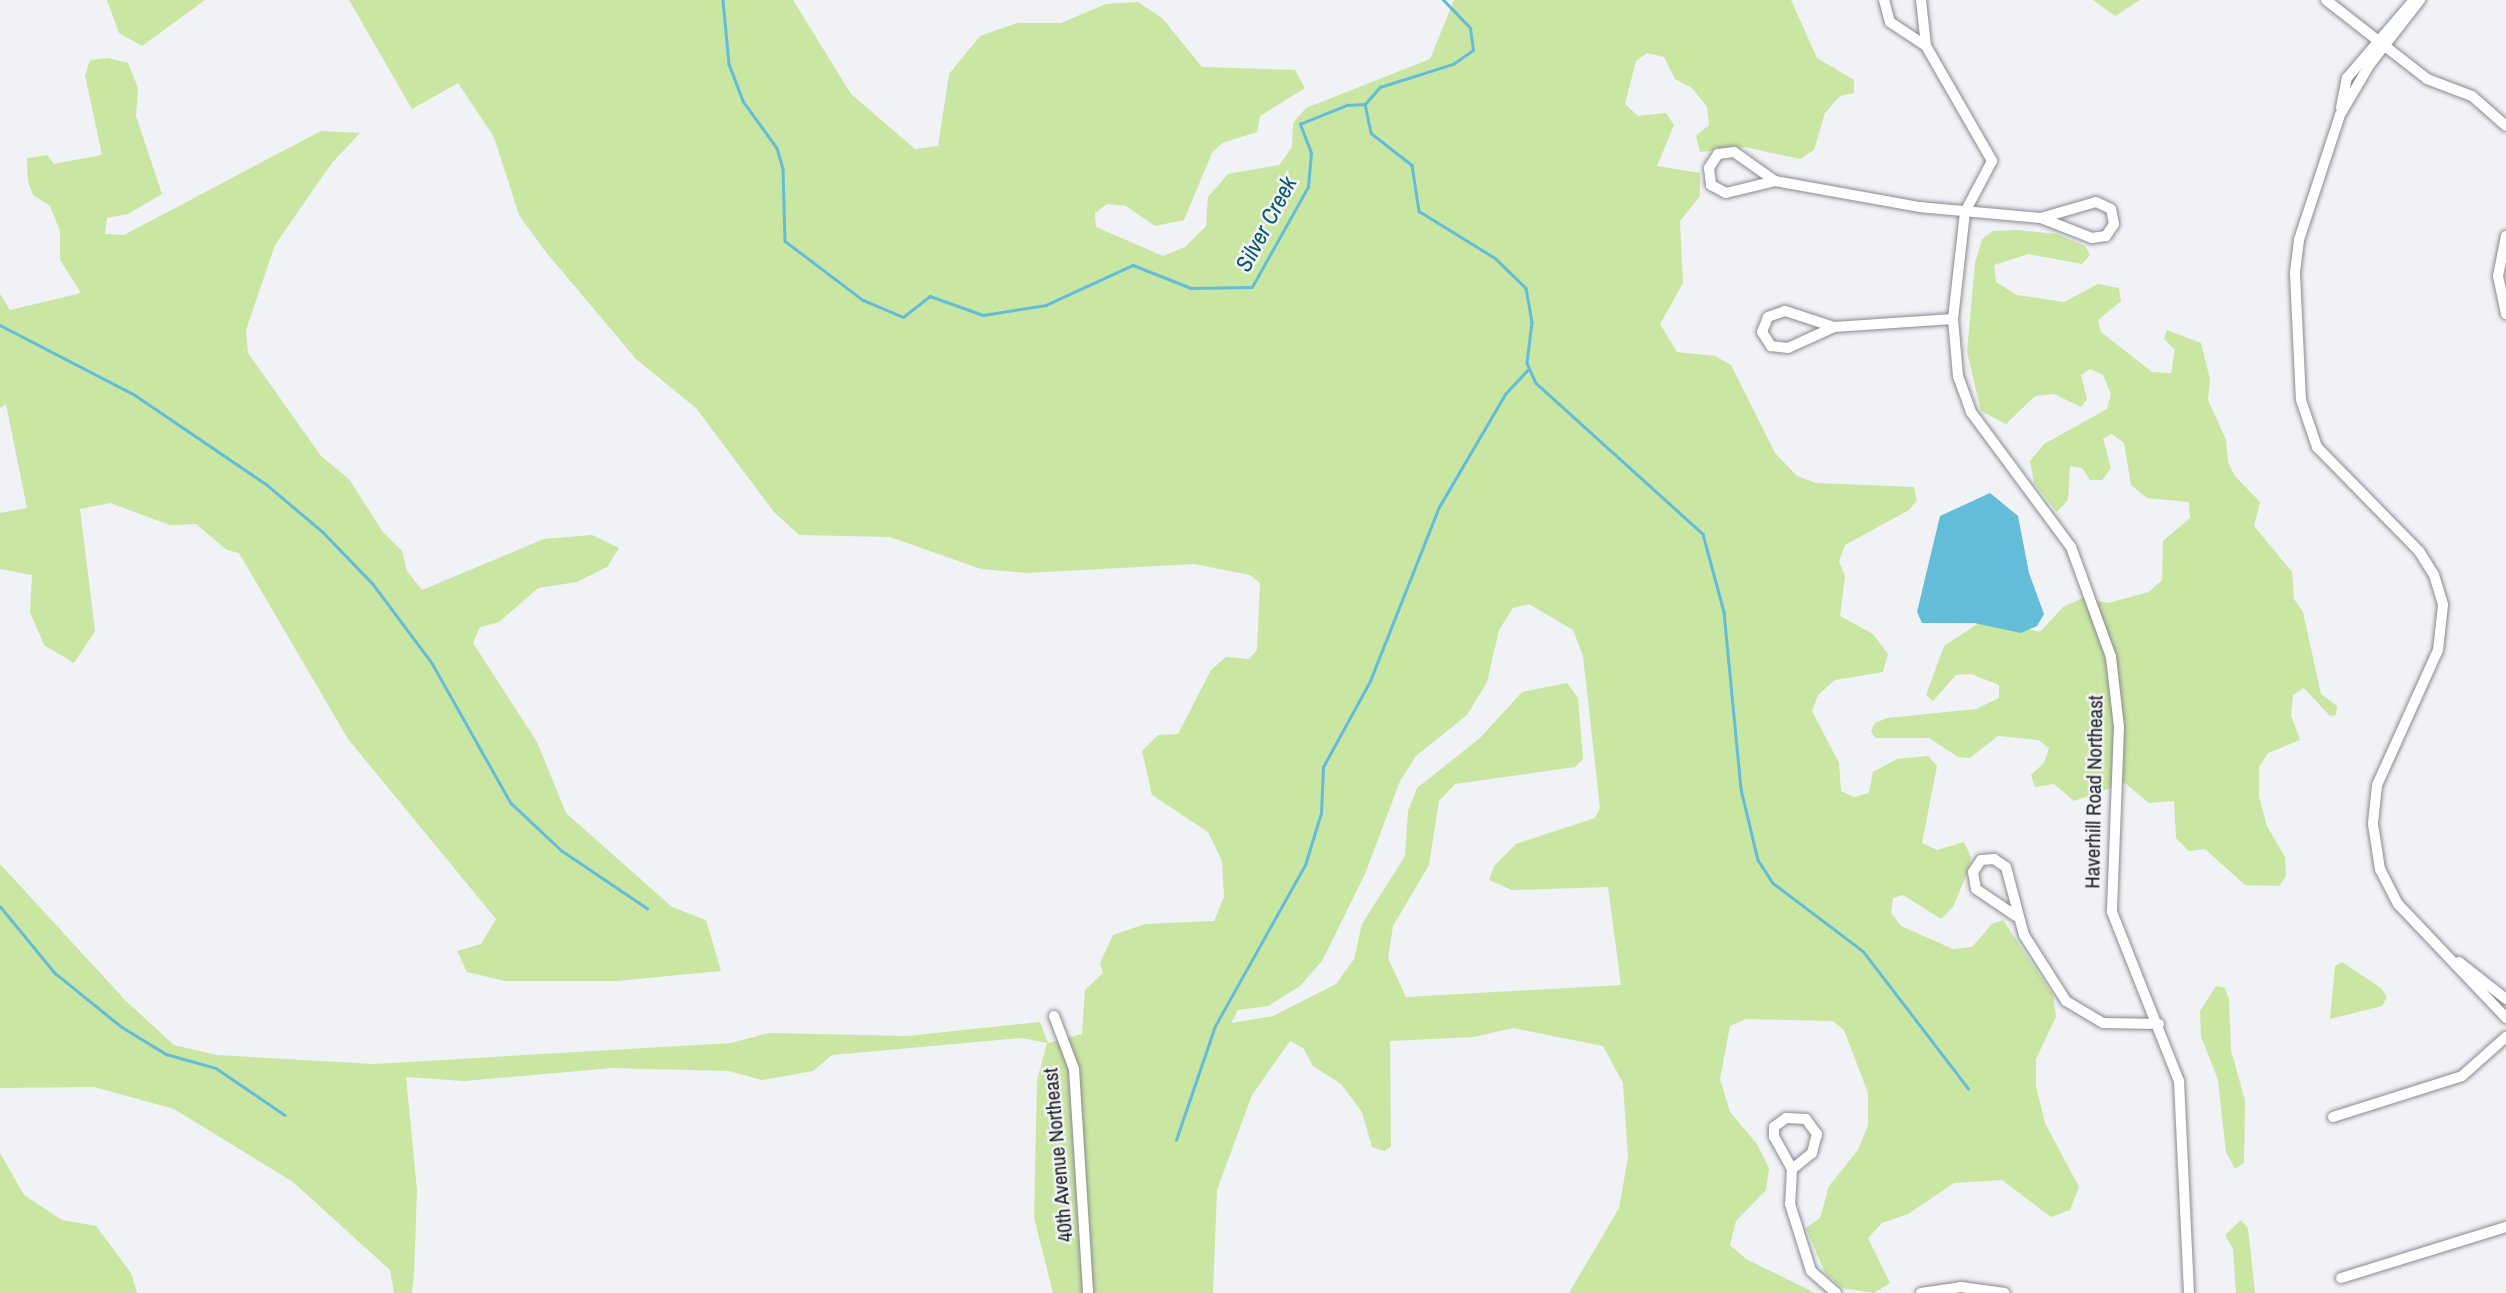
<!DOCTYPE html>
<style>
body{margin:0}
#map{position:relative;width:2506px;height:1293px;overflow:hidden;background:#f0f2f6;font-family:"Archivo Narrow",sans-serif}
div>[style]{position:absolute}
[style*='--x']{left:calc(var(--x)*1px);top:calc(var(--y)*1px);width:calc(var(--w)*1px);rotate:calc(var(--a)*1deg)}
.green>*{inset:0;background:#c9e6a2}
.water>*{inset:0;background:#64bdd8}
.stream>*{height:2.5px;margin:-1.25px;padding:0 1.25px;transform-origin:1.25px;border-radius:1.25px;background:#64bdd8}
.roads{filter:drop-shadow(0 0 2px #898b8e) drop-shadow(0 0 2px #898b8e)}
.minor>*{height:10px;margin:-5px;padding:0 5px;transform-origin:5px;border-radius:5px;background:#fff}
span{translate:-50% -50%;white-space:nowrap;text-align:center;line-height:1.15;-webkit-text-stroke:5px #f0f2f6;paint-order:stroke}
.street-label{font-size:21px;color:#1e1f20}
.water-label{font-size:23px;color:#0a576a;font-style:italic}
</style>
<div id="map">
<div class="green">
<i style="clip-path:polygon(107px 0,205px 0,142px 46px,119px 33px)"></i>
<i style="clip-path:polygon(evenodd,349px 0,793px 0,851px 94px,915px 149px,938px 146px,949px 74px,980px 36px,1017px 23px,1061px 23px,1106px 4px,1138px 2px,1162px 18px,1202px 67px,1295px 70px,1305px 88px,1260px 116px,1257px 132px,1222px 143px,1212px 153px,1184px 220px,1155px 226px,1126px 206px,1107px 204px,1095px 213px,1096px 227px,1163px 256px,1185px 247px,1206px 226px,1208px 197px,1228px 174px,1279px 165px,1292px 147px,1293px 123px,1306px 108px,1430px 59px,1454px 0,1791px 0,1817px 58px,1854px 80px,1854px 93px,1840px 96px,1825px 113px,1814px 150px,1800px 159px,1745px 147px,1700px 152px,1696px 136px,1709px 125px,1707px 107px,1692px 88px,1675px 79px,1664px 57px,1647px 53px,1636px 61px,1625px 104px,1638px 116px,1666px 113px,1674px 125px,1657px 166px,1700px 173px,1700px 196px,1680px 221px,1683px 283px,1660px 324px,1677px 352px,1715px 356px,1731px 365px,1775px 453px,1797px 476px,1816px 483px,1914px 487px,1917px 500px,1909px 510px,1845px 545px,1839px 561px,1845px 577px,1840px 616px,1873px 634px,1888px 654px,1883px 672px,1835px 680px,1818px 695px,1812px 711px,1839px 763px,1841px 791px,1854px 797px,1869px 793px,1873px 772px,1897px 759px,1928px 756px,1937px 766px,1922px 843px,1937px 850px,1964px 842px,1971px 857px,1968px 871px,1953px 907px,1941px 919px,1903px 895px,1893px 898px,1891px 913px,1901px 926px,1953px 949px,1972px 947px,1992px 924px,2003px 920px,2053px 995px,2056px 1017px,2036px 1059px,2036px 1086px,2045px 1123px,2079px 1187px,2070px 1210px,2051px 1217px,2002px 1180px,1954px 1183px,1908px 1214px,1882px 1223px,1868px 1238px,1890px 1283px,1874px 1293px,1842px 1288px,1825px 1273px,1806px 1228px,1820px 1218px,1829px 1186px,1858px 1150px,1868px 1125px,1868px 1093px,1844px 1030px,1833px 1021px,1746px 1019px,1730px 1026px,1720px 1079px,1730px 1112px,1757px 1144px,1769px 1168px,1766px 1190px,1736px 1221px,1730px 1245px,1746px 1259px,1815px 1293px,1569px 1293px,1619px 1208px,1628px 1157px,1623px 1083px,1603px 1046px,1513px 1028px,1474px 1037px,1390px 1041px,1391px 1147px,1384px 1151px,1372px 1147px,1362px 1112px,1341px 1084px,1313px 1066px,1303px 1048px,1290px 1041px,1252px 1095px,1217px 1190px,1213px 1293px,1053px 1293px,1034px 1218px,1037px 1080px,1047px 1043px,1022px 1038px,832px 1055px,813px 1071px,762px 1080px,729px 1071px,612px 1068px,464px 1081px,406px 1077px,417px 1190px,414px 1274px,412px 1293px,394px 1293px,390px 1270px,293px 1182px,174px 1109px,94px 1087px,0 1088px,0 864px,125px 1000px,174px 1045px,216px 1055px,374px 1064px,731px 1043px,769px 1033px,907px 1036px,1040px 1022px,1048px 1043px,1082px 1034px,1085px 990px,1103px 973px,1100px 963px,1113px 935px,1145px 924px,1214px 921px,1224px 897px,1222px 861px,1208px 832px,1152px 795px,1142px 751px,1158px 735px,1178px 734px,1211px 670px,1226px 657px,1249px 659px,1257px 650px,1260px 583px,1250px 575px,1194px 564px,1027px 573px,981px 569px,890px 537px,799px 535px,774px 512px,696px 408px,636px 359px,545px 251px,519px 215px,494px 137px,458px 83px,412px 109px,349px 0,1529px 604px,1573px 630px,1583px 656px,1600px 808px,1595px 818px,1516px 844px,1494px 866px,1489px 880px,1512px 890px,1608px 887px,1621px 985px,1406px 997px,1388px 958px,1393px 926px,1429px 865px,1439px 801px,1455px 784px,1575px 767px,1583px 759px,1578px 698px,1567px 683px,1522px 692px,1480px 738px,1417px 788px,1408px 811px,1405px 856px,1362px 924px,1354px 959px,1336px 984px,1273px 1016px,1231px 1023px,1238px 1010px,1268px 1006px,1300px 986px,1322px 961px,1365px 874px,1400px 781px,1416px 756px,1467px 715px,1487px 682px,1499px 630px,1513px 608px,1529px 604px)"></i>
<i style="clip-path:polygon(2093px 0,2140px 0,2115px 16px)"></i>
<i style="clip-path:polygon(108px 58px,128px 63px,138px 88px,136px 116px,162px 194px,128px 214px,107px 218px,105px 234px,124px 235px,321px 131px,360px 133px,331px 164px,275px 245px,246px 330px,248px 353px,321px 456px,349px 479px,383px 532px,402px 551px,407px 571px,422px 590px,544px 539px,592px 535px,619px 548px,607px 567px,577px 582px,538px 588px,499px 622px,480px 627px,473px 643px,537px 742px,566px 813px,672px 907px,706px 920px,721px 971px,616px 981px,505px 981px,467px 972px,457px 951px,481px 944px,496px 919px,348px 739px,239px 553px,227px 550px,196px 524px,170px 525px,110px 503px,80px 509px,95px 631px,74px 663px,44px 645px,30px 612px,32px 575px,0 569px,0 513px,27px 508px,6px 404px,0 408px,0 294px,10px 310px,81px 293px,60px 260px,60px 231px,50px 206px,33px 195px,28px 181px,27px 158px,47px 155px,54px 164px,102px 155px,85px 76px,90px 60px)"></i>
<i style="clip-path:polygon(2017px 230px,2057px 234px,2085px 246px,2090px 255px,2082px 264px,2028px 254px,1994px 265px,1996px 282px,2017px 295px,2064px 302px,2098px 284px,2119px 288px,2121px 301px,2098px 320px,2101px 332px,2152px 372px,2171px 373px,2175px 350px,2164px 339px,2167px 330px,2201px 343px,2210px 379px,2208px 400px,2226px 440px,2228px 461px,2234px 475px,2260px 502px,2254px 526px,2292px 572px,2294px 599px,2303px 612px,2321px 694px,2337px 706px,2336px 715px,2330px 716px,2304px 688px,2293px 695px,2291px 715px,2300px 740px,2268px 753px,2259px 767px,2259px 797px,2267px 826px,2285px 857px,2286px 876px,2279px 886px,2245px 885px,2205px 849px,2189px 851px,2176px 838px,2174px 801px,2149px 803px,2125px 783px,2074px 801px,2054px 784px,2035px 787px,2031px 775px,2044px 763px,2049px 748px,2038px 740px,1998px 736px,1970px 758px,1958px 757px,1929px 738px,1875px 738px,1871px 731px,1875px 723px,1887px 718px,1976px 709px,1999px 698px,1999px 685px,1971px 674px,1956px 675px,1933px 701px,1926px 695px,1944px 646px,1985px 619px,2040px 632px,2063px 607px,2083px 598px,2108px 603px,2149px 592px,2162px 580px,2163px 541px,2190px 518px,2189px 502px,2147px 498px,2131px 485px,2124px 443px,2112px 434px,2103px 439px,2111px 468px,2102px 480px,2090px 480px,2082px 468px,2070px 466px,2068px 500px,2057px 512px,2034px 483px,2030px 461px,2044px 444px,2107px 409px,2111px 394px,2103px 375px,2090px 369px,2081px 375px,2087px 399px,2081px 407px,2054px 394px,2035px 396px,2006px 424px,1981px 411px,1967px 352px,1975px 263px,1982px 239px,1993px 231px)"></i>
<i style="clip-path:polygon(2342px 962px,2381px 988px,2387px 997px,2382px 1006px,2330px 1019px,2335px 966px)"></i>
<i style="clip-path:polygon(2216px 986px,2225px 988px,2229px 1000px,2231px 1050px,2245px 1101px,2244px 1163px,2235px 1169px,2226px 1152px,2218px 1080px,2201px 1036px,2200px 1011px)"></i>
<i style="clip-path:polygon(0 1153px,24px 1195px,62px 1220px,96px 1226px,131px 1273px,137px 1293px,0 1293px)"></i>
<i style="clip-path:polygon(2241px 1220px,2248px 1228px,2255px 1293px,2236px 1293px,2233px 1249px,2225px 1235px)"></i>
</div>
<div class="water">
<i style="clip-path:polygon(1990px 493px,2018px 516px,2029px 573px,2044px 614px,2037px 626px,2021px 633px,1974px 623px,1922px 623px,1917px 612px,1940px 516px)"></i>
</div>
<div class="stream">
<i style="--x:723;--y:0;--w:64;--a:84.6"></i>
<i style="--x:729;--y:64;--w:40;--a:69"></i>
<i style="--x:743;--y:101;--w:58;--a:54.1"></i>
<i style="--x:777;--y:148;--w:22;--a:74"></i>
<i style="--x:783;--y:169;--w:72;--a:88.4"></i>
<i style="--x:785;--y:241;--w:98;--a:37.1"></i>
<i style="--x:863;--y:300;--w:43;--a:23"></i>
<i style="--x:903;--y:317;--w:34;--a:-38"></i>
<i style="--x:930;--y:296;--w:56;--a:19.7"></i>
<i style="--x:983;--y:315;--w:64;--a:-9"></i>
<i style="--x:1046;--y:305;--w:96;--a:-24.7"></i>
<i style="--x:1133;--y:265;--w:62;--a:21.6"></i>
<i style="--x:1191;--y:288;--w:61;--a:-0.9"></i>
<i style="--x:1252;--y:287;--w:115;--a:-60.8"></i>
<i style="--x:1308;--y:187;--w:34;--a:-85"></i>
<i style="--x:1311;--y:153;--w:31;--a:-111"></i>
<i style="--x:1300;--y:124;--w:51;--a:-22"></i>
<i style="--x:1347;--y:105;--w:18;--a:-3"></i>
<i style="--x:1365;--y:104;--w:23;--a:-49"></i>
<i style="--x:1380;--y:87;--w:77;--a:-17.5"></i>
<i style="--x:1453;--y:64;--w:24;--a:-35"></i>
<i style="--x:1473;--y:50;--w:22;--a:-98"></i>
<i style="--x:1470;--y:28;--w:39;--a:-134"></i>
<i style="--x:1365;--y:104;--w:30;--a:78"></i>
<i style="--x:1371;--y:133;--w:52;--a:38"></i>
<i style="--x:1412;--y:165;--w:47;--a:81.3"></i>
<i style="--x:1419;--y:211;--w:89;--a:31.7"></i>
<i style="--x:1495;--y:258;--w:43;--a:44.1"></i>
<i style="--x:1526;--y:288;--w:35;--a:80"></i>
<i style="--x:1532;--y:322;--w:41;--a:97"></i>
<i style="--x:1527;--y:363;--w:22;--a:66"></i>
<i style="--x:1536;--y:383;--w:225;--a:42.1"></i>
<i style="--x:1703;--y:534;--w:81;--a:74.9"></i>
<i style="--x:1724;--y:612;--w:178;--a:84.5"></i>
<i style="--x:1741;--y:789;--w:73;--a:76.5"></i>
<i style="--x:1758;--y:860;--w:27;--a:57"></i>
<i style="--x:1773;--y:883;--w:113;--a:37.1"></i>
<i style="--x:1863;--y:951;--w:173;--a:52.5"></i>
<i style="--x:0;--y:325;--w:152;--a:27.4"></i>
<i style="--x:135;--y:395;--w:158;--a:34.2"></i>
<i style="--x:266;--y:484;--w:75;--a:40.1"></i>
<i style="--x:323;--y:532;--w:72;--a:46.1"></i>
<i style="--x:373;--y:584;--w:99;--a:53.2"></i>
<i style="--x:432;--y:663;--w:161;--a:60.6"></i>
<i style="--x:511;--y:803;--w:69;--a:43.2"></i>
<i style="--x:561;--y:850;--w:104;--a:34"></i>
<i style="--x:0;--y:906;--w:87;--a:50.6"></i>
<i style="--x:55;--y:973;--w:86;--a:38.9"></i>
<i style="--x:122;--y:1027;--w:52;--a:31.5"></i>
<i style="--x:166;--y:1054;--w:52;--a:15.6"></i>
<i style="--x:216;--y:1068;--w:83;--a:34.3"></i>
<i style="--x:1176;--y:1140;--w:120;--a:-71.1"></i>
<i style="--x:1215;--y:1026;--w:184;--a:-60.8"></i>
<i style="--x:1305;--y:865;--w:54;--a:-72.9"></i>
<i style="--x:1321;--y:813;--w:46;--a:-87.5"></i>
<i style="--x:1323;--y:767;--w:98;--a:-61.3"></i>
<i style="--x:1370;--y:681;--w:187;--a:-68.4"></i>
<i style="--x:1439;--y:507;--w:132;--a:-59.6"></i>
<i style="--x:1506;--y:393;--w:33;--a:-47"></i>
</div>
<div class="roads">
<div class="minor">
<i style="--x:1884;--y:0;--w:23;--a:75"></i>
<i style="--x:1890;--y:22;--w:43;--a:33.7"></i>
<i style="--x:1921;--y:0;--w:46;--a:83.8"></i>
<i style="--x:1926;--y:46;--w:133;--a:60.1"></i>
<i style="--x:1992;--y:161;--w:58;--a:117.9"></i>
<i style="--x:1965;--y:212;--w:108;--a:96.4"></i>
<i style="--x:1953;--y:319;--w:57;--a:85"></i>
<i style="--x:1958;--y:376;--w:38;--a:70"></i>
<i style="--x:1971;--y:412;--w:168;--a:53.5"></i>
<i style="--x:2071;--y:547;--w:117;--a:70"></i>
<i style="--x:2111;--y:657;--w:70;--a:83.5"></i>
<i style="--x:2119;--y:727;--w:185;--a:92.2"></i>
<i style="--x:2112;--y:912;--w:182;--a:68.4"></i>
<i style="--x:2179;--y:1081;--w:212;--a:87.3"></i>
<i style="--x:2326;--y:0;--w:128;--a:38"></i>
<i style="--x:2427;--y:79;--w:48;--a:20.7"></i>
<i style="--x:2472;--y:96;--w:45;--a:41.4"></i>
<i style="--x:2420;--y:0;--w:81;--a:128"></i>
<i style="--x:2370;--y:64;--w:59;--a:120.5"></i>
<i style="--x:2340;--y:115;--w:132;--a:108.2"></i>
<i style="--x:2299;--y:240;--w:34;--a:97"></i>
<i style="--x:2295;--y:274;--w:126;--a:87.3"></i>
<i style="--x:2301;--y:400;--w:50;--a:71.2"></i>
<i style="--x:2317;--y:447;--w:146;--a:45.6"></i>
<i style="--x:2419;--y:551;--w:28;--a:58"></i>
<i style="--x:2434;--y:575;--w:31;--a:73"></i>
<i style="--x:2443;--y:605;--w:45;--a:96.3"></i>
<i style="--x:2438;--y:650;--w:148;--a:114.3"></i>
<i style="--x:2377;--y:785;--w:39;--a:96"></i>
<i style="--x:2373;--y:824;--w:46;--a:81.2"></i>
<i style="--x:2380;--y:869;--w:39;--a:63"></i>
<i style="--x:2398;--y:904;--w:157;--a:46.5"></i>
<i style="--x:2341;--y:108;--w:31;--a:-79"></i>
<i style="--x:2347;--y:78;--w:103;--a:-49.3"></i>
<i style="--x:1775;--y:181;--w:50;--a:-144.7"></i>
<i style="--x:1734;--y:152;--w:16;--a:173"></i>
<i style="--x:1718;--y:154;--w:17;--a:123"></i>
<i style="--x:1709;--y:168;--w:17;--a:83"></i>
<i style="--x:1711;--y:185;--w:17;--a:28"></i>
<i style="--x:1726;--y:193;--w:50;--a:-13.8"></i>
<i style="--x:1775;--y:181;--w:146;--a:10.2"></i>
<i style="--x:1919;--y:207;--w:122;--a:5.2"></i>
<i style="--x:2041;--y:218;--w:55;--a:21.4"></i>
<i style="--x:2092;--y:238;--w:14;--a:-8"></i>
<i style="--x:2106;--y:236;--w:14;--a:-56"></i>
<i style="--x:2114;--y:224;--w:15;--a:-101"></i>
<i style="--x:2111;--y:209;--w:17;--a:-155"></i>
<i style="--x:2096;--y:202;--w:57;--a:163.8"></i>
<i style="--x:2506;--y:236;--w:41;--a:101.3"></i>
<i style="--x:2498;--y:276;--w:39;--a:78"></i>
<i style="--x:1834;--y:327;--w:52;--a:-161.9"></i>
<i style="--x:1785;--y:311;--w:18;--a:161"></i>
<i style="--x:1768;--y:317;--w:16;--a:112"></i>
<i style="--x:1762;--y:332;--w:17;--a:57"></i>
<i style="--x:1771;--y:346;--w:17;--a:7"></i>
<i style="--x:1788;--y:348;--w:51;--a:-24.5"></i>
<i style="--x:1834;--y:327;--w:119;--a:-3.8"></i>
<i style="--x:2016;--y:916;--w:48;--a:-146"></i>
<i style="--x:1976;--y:889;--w:17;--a:-100"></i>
<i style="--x:1973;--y:872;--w:14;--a:-56"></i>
<i style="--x:1981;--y:860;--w:13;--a:-4"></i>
<i style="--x:1994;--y:859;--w:14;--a:34"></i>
<i style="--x:2006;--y:867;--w:70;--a:75.2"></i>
<i style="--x:2024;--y:935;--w:78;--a:57.5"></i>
<i style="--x:2066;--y:1001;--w:43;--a:30.7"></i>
<i style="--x:2103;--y:1023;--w:56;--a:1"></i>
<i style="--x:2459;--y:962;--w:60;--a:38.2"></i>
<i style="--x:1054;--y:1016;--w:57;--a:69.3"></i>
<i style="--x:1074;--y:1069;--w:224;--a:86.4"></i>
<i style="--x:2333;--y:1117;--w:135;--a:-17.6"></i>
<i style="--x:2462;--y:1076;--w:59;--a:-41.6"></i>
<i style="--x:1792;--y:1169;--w:37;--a:-119"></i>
<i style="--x:1774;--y:1137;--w:10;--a:-90"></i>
<i style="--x:1774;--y:1127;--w:15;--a:-37"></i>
<i style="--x:1786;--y:1118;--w:20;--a:3"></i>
<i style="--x:1806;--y:1119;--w:19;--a:54"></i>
<i style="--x:1817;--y:1134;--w:20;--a:105"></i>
<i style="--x:1812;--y:1153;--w:26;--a:141"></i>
<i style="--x:1792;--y:1169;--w:35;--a:93"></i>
<i style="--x:1790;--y:1204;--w:70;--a:72.6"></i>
<i style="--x:1811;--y:1271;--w:33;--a:41"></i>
<i style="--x:2341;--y:1278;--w:173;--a:-17.2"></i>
<i style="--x:1921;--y:1293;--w:40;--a:-8.5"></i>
<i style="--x:1961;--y:1287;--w:44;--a:7.8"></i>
</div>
</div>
<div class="street-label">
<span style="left:2094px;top:792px;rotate:-89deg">Haverhill Road Northeast</span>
<span style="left:1058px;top:1155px;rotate:-95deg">40th Avenue Northeast</span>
</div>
<div class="water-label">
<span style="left:1266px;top:224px;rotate:-62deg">Silver Creek</span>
</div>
</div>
